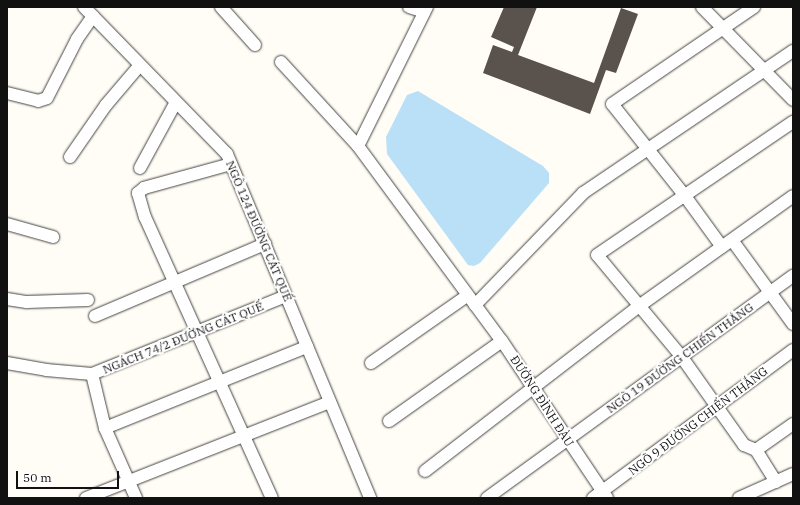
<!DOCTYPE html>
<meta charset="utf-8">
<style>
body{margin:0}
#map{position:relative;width:800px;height:505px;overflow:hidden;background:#fffdf5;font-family:"IBM Plex Serif",serif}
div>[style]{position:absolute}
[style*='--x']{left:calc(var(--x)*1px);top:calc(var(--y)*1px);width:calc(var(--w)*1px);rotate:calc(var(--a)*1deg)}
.water>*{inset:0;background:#b9e0f7}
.building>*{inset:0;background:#5a524d}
.roads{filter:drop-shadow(0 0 1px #444) drop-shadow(0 0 1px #444)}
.street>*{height:12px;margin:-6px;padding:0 6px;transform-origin:6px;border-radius:6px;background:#fff}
span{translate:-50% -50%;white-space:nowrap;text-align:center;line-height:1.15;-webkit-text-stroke:4px #fff;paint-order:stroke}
.street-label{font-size:12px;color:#111}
.frame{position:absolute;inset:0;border:8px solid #111;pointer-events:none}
.scale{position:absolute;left:16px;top:471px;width:103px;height:18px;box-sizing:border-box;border:2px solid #111;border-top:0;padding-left:5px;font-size:12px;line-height:14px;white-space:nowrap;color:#111;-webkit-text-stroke:3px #fff;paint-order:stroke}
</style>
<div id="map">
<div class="water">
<i style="clip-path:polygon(418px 91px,543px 166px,549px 173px,549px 183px,480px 263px,474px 266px,468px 265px,387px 154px,386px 137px,407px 95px)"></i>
</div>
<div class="building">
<i style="clip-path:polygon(504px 7px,537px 7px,518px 55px,594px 83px,621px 8px,638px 14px,616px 73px,606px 70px,590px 114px,483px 73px,493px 45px,512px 52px,514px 47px,491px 37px)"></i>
</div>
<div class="roads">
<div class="street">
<i style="--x:84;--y:7;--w:205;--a:45.8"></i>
<i style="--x:227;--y:154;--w:373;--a:67.4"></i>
<i style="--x:221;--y:7;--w:51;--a:48.2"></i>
<i style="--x:409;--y:7;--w:16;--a:18"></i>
<i style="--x:702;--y:7;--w:130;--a:45.6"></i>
<i style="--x:281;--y:62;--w:114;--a:47.5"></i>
<i style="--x:358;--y:146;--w:242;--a:53.6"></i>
<i style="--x:502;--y:341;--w:189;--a:56.2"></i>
<i style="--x:7;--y:93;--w:32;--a:14"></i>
<i style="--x:38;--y:101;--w:9;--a:-18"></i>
<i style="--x:47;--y:98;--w:66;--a:-63"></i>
<i style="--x:77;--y:39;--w:28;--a:-55"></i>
<i style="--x:358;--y:146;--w:155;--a:-63.6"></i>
<i style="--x:70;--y:157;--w:63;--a:-55.3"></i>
<i style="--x:106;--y:105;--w:52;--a:-49.6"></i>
<i style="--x:231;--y:164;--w:90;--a:164.6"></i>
<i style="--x:144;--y:188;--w:8;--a:140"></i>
<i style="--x:138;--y:193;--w:25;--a:74"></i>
<i style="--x:145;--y:217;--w:308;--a:65.7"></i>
<i style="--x:140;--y:168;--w:75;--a:-61.4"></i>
<i style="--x:7;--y:224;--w:48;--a:15.8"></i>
<i style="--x:732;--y:240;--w:104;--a:54"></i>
<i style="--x:722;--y:247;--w:63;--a:-126"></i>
<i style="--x:685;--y:196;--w:117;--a:-128.4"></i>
<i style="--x:612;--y:104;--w:172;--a:-34.3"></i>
<i style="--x:7;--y:299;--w:20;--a:9"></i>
<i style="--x:27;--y:302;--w:61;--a:-1.9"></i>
<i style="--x:475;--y:305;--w:156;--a:-46"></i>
<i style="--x:583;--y:193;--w:254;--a:-34.1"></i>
<i style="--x:95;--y:316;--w:185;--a:-23"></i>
<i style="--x:7;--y:363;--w:40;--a:10"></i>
<i style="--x:46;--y:370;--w:46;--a:5"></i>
<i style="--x:92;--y:374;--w:209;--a:-21.9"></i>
<i style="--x:371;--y:363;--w:118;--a:-35"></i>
<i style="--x:92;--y:374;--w:56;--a:76.5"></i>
<i style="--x:105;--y:428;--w:77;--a:66.1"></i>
<i style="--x:389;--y:421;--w:138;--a:-35.3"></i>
<i style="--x:105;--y:428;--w:218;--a:-21.9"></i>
<i style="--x:756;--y:450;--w:45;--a:-35.1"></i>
<i style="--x:425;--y:471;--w:270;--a:-37.6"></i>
<i style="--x:639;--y:306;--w:189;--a:-35.5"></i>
<i style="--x:776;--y:482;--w:38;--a:-122"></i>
<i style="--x:756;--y:450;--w:13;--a:-157"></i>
<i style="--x:744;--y:445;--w:109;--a:-125.3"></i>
<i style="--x:681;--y:356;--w:131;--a:-129.7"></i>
<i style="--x:597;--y:255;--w:237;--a:-34.2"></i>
<i style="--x:86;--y:498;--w:262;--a:-21.5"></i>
<i style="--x:487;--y:498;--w:378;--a:-36"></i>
<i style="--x:593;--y:498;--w:249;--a:-36.5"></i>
<i style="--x:739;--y:498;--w:59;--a:-24"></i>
</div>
</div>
<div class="street-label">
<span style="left:259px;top:231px;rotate:67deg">NGÕ 124 ĐƯỜNG CÁT QUẾ</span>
<span style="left:183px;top:338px;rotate:-22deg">NGÁCH 74/2 ĐƯỜNG CÁT QUẾ</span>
<span style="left:680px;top:358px;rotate:-36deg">NGÕ 19 ĐƯỜNG CHIẾN THẮNG</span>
<span style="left:542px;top:401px;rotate:57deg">ĐƯỜNG ĐÌNH ĐÀU</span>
<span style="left:698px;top:421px;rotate:-37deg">NGÕ 9 ĐƯỜNG CHIẾN THẮNG</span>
</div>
<div class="frame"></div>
<div class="scale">50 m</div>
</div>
